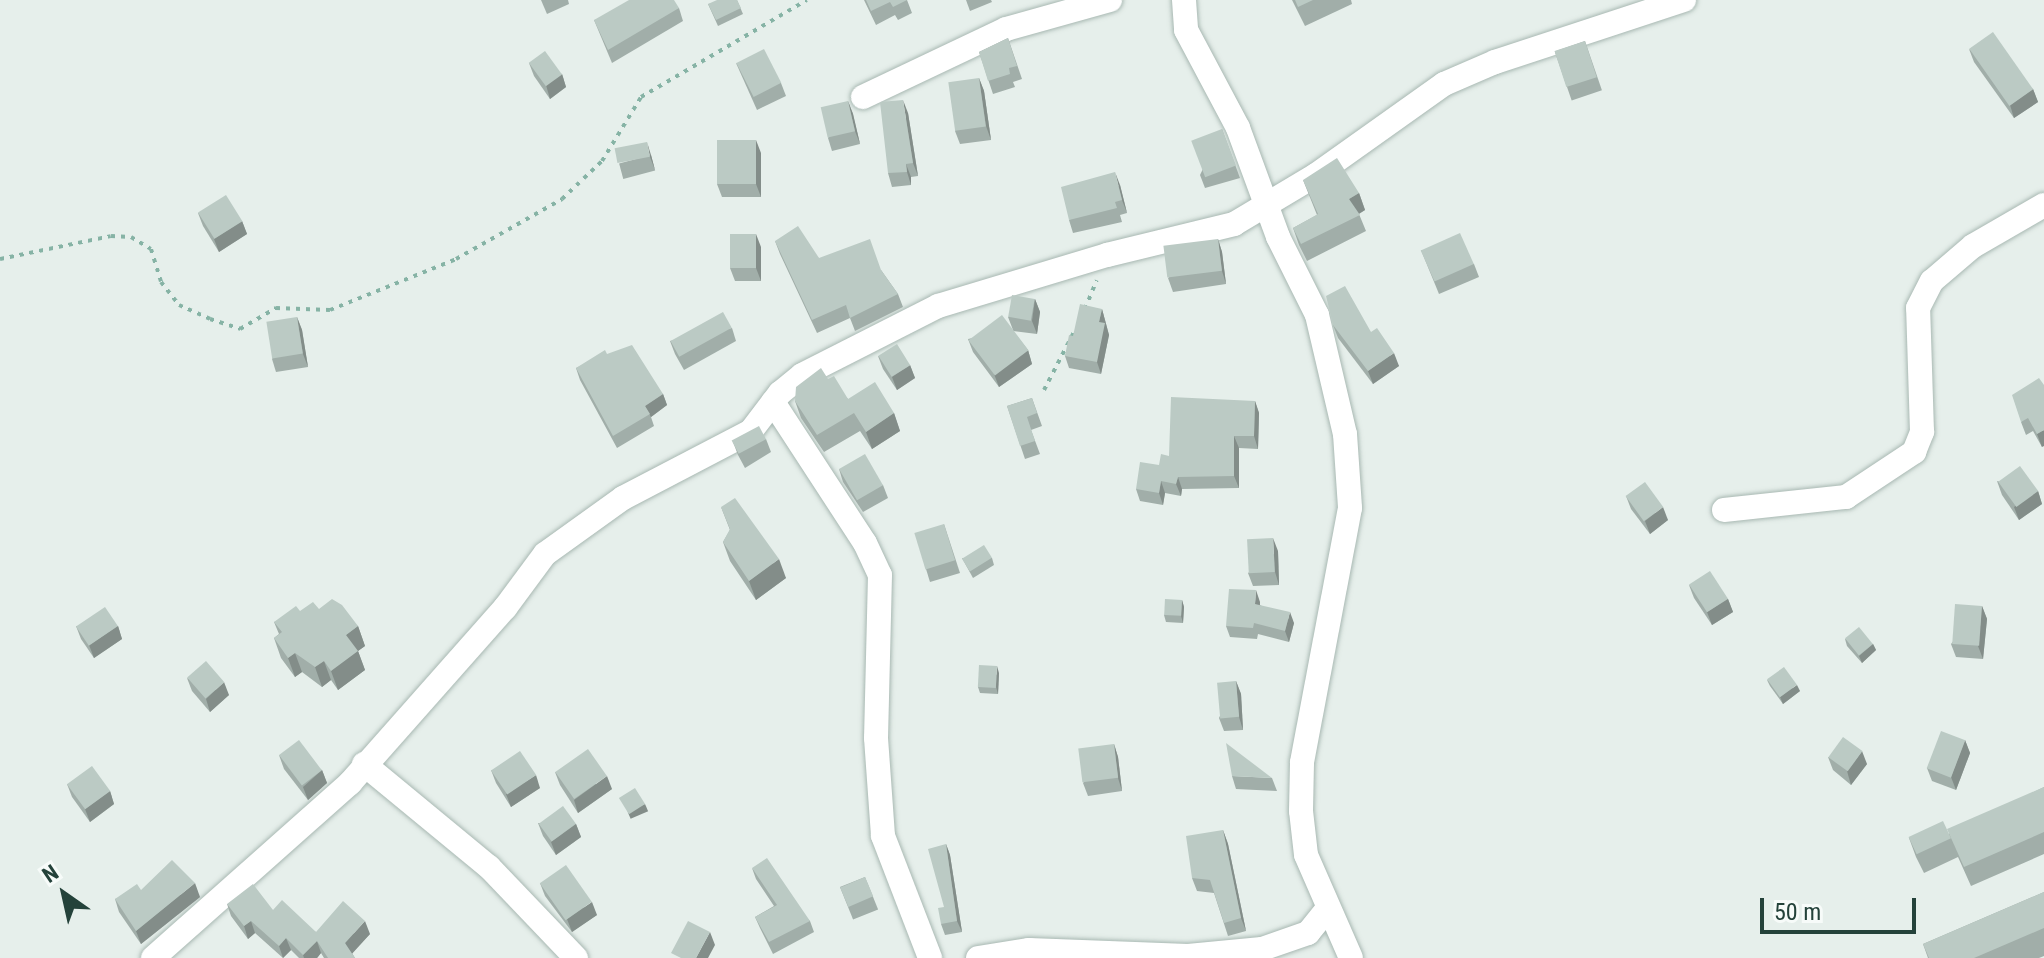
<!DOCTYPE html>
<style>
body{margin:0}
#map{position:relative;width:2044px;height:958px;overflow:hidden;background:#e6efeb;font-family:"Roboto Condensed",sans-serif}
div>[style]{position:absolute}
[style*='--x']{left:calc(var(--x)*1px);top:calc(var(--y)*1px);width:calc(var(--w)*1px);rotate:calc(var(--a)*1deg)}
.path>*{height:4px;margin-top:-2px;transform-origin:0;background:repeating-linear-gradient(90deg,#86b3a5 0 4px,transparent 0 10px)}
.roads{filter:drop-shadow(0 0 2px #a8b8b2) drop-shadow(0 0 2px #a8b8b2)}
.minor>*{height:24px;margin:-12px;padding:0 12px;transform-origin:12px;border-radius:12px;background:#fff}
.wall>*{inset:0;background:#a1aea9;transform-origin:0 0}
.shaded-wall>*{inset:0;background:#838d89;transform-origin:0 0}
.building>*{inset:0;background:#bbcac4;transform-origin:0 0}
span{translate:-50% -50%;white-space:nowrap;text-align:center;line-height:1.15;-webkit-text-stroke:7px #f7fbf9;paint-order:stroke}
.north{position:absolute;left:24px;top:854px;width:80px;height:80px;-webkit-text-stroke:6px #f7fbf9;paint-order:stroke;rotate:326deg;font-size:22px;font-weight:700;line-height:32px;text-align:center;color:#24423a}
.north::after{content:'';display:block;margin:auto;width:28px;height:36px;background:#24423a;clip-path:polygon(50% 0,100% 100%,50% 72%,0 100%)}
.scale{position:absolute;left:1760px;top:898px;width:156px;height:36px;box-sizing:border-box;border:4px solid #24423a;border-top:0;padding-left:10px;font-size:24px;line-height:28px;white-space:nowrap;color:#24423a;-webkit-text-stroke:6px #f7fbf9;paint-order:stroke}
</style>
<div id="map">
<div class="path">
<i style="--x:0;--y:259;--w:113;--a:-11.7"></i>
<i style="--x:111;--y:236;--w:20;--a:3"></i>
<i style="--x:131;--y:237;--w:23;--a:31"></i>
<i style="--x:151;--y:249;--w:34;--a:73"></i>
<i style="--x:161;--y:282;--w:29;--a:52"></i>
<i style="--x:179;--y:305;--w:34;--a:24"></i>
<i style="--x:210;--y:319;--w:32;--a:18"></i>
<i style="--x:240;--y:329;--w:42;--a:-30.3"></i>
<i style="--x:276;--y:308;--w:54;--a:2.1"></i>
<i style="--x:330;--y:310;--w:136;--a:-22"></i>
<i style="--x:456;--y:259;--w:122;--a:-29.5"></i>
<i style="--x:562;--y:199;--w:55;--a:-43.5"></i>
<i style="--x:602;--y:161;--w:75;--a:-58.6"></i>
<i style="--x:641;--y:97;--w:192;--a:-30.3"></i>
<i style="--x:1085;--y:309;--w:31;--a:-68"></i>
<i style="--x:1044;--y:390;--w:70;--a:-62.7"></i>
</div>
<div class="roads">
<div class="minor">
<i style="--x:1184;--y:0;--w:30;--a:86"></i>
<i style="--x:1186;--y:30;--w:111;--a:62"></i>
<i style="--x:1238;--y:128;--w:116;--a:69.8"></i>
<i style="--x:1278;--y:237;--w:87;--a:63.4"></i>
<i style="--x:1317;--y:315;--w:122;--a:76.8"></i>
<i style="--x:1345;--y:434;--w:74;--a:86.1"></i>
<i style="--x:1350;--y:508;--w:259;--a:100.7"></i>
<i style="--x:1302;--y:763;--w:48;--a:91.2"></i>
<i style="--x:1301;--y:811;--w:44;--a:83.5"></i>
<i style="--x:1306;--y:855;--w:112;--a:66.4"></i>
<i style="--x:863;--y:97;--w:158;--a:-25.4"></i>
<i style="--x:1006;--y:29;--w:108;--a:-15.6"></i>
<i style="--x:773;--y:402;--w:168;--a:56.9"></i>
<i style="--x:865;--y:543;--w:35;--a:65"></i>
<i style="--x:880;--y:575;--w:163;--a:91.4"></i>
<i style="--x:876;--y:738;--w:98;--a:85.9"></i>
<i style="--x:883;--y:836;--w:131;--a:68.9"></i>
<i style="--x:1724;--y:510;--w:123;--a:-6.1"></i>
<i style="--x:1846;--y:497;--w:82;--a:-33.5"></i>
<i style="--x:1914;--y:452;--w:22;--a:-68"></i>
<i style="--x:1922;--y:432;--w:124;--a:-91.8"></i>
<i style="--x:1918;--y:308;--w:30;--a:-63"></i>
<i style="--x:1932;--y:281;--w:54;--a:-40.5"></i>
<i style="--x:1973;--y:246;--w:82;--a:-30"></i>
<i style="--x:364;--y:764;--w:162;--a:39.5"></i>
<i style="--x:489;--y:867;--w:126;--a:46.3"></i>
<i style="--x:153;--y:958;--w:264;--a:-41.6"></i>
<i style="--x:350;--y:783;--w:234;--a:-48.5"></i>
<i style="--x:505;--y:608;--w:67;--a:-53.5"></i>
<i style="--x:545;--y:554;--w:96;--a:-35.7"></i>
<i style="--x:623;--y:498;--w:144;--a:-27.6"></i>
<i style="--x:751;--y:431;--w:48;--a:-52.7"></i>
<i style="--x:780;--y:393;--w:28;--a:-39"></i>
<i style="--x:802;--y:375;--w:153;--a:-26.9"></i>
<i style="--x:938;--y:306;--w:177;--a:-16.8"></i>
<i style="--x:1107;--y:255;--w:131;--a:-13.7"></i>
<i style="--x:1234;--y:224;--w:96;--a:-30.9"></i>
<i style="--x:1316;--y:175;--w:157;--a:-35.4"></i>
<i style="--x:1444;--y:84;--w:56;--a:-23.3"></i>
<i style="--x:1495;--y:62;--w:199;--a:-18.2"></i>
<i style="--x:978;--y:958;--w:52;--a:-8.9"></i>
<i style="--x:1029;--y:950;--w:159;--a:2.2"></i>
<i style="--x:1188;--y:956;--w:74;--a:-5.4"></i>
<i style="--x:1262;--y:949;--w:49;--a:-19.2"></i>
<i style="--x:1308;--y:933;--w:32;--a:-51"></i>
</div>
</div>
<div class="wall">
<i style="clip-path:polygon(541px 0,568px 0,569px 4px,547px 14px)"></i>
<i style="clip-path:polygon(737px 0,743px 14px,718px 26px,708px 4px)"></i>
<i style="clip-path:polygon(864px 0,907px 0,912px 13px,898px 20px,895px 15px,876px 25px)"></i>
<i style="clip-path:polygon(966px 0,991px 0,992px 2px,970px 11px)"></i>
<i style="clip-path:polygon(1292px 0,1351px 0,1352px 4px,1305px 26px)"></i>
<i style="clip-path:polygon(679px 8px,683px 21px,612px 63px,594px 20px)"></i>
<i style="clip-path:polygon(1008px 38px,1022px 79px,1013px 82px,1015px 87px,993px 94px,979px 52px)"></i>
<i style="left:1585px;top:41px;width:52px;height:32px;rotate:71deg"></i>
<i style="clip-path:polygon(1969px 49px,2033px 89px,2038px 102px,2014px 118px,1974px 62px)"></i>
<i style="clip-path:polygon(529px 63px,562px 74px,566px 87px,550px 99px,534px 76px)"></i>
<i style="clip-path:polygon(736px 63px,781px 83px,786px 96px,757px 110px)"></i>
<i style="clip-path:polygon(979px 78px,984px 91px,991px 140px,960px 144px,955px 131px)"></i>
<i style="clip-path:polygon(848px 101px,853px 114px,860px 144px,832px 151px,828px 138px)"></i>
<i style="clip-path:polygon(908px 113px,918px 176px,911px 177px,911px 185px,892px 187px,888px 173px)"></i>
<i style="clip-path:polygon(1222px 129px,1240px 178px,1205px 188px,1200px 175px)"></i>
<i style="clip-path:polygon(761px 153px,761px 197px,722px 197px,717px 184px)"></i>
<i style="left:651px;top:155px;width:16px;height:33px;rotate:75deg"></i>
<i style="clip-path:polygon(1303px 180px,1359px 193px,1365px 210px,1359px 214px,1366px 231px,1307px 261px,1299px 245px,1293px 228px,1317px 215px)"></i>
<i style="clip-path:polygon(1120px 185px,1127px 213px,1120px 215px,1122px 222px,1073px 233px,1069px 220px)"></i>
<i style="clip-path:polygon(198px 213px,242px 221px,247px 234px,219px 252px,203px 226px)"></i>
<i style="clip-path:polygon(1218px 239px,1222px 252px,1226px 284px,1173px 292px,1168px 278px)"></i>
<i style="clip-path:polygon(775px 241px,819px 258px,881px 270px,898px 294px,903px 307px,855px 331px,850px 318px,817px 333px,780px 254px)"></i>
<i style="clip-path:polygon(761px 247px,761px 281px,735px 281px,730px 268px)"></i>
<i style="clip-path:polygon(1421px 250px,1474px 264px,1479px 277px,1439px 294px)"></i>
<i style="clip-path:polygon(1035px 299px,1040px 312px,1037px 334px,1013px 331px,1028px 350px,1032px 364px,999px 387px,973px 352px,968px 339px,1013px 330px,1008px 317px)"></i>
<i style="clip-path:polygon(1102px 309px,1109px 335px,1101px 374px,1069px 368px,1065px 356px,1073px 336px)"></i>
<i style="clip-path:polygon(297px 317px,302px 330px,308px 367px,276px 372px,272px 359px)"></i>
<i style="clip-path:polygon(1333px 325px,1371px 332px,1399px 366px,1373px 384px,1338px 338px)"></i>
<i style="clip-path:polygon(732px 328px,736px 341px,684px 370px,675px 354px,670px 341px)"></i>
<i style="clip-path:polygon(607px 354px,663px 394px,667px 405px,651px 417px,654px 426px,617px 448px,580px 380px,576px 368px)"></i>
<i style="clip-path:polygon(878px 356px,910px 365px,915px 378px,897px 390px,883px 369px)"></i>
<i style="clip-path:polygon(828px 379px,848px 399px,894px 413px,900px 431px,872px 449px,860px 431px,824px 452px,801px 418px,795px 401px)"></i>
<i style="clip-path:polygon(2044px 385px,2042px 447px,2033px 431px,2026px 435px,2021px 422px)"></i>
<i style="clip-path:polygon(1032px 398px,1042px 426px,1031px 430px,1040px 454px,1025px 459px,1007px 406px)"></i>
<i style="clip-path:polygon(1255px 401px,1259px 413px,1258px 449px,1239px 448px,1239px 488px,1182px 489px,1181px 496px,1165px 493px,1163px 505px,1140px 501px,1136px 489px,1169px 456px)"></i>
<i style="clip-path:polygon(766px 439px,771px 452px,745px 468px,738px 455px,733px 442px)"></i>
<i style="clip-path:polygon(839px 469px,883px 485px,888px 498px,863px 512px,843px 482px)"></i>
<i style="clip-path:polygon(1997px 481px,2038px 491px,2042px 504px,2019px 520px,2002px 495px)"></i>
<i style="clip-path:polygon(1626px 496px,1668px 520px,1650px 534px,1631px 509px)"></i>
<i style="clip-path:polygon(721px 507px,786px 578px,756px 600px,730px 561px,723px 542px,730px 530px)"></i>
<i style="clip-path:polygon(944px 524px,960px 573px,930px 582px,926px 569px)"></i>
<i style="clip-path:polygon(1278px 551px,1279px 585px,1253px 586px,1248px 573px)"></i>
<i style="clip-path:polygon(962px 558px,992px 558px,994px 565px,973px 578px)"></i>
<i style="clip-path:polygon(1689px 585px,1728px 599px,1733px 612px,1712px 625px,1694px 598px)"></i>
<i style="clip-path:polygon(1182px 600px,1184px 607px,1183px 623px,1166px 622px,1164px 615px)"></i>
<i style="clip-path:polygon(1260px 602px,1260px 605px,1294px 623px,1289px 642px,1258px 634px,1257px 639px,1230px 637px,1226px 626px)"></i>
<i style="clip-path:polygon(1982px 606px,1987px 619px,1983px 659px,1956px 657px,1951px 644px)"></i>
<i style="clip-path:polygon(319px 609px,358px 626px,365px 646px,358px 651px,365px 670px,338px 690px,331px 680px,322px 687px,302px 672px,295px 677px,281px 658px,274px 638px,279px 634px,274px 622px)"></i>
<i style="clip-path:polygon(76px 626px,118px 626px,122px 639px,94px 658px,81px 639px)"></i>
<i style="clip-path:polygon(1845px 639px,1873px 644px,1876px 650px,1862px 663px,1847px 646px)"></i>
<i style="clip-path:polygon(999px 673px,998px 694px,980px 693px,978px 687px)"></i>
<i style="clip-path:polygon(187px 678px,229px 695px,210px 712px,192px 691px)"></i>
<i style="clip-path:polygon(1767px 680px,1800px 691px,1783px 704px,1770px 686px)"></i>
<i style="clip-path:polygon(1236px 681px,1241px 694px,1243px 730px,1224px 731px,1219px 718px)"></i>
<i style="clip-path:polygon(1965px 740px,1970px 753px,1956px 790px,1932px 781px,1927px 768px)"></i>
<i style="clip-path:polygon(1114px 744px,1118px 757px,1122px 791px,1088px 796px,1083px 783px)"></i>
<i style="clip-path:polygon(279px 755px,322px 770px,327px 783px,308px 800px,284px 769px)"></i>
<i style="clip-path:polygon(1828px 757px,1867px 764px,1851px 785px,1833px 770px)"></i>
<i style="clip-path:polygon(491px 770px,540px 788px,511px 807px,496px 783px)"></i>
<i style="clip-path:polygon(555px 772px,612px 789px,578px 813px,560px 785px)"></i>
<i style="clip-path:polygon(1232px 776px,1272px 778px,1277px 791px,1236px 789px)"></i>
<i style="clip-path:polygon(67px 784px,110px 791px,114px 804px,90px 822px,72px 797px)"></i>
<i style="clip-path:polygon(2044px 787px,2044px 854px,1971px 886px,1958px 857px,1924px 873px,1916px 857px,1909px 838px,1949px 834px)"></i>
<i style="clip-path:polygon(538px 823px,576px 824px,581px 837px,556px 855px,543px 836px)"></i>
<i style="clip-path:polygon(1223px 830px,1228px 844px,1246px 931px,1228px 936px,1214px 893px,1197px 891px,1192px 878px)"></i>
<i style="clip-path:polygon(946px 844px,950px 855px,962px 932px,945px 935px,941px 924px,944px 907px)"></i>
<i style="clip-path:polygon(752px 868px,810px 921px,814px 932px,773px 954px,760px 928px,755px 917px,774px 906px,756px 879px)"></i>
<i style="left:865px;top:877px;width:35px;height:27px;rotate:68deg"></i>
<i style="clip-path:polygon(540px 883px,597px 915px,572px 932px,545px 896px)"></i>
<i style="clip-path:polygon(141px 890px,200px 897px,141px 944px,119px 912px,115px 899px)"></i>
<i style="clip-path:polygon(2044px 892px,2044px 956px,2039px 958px,1928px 958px,1923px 944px)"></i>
<i style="clip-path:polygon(227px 904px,273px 910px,316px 932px,370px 934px,352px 953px,355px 958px,324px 958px,321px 953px,317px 958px,299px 958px,291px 950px,283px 958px,255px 933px,248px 939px,231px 916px)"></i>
</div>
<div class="shaded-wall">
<i style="clip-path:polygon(562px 74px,566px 87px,550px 99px,546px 85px)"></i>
<i style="clip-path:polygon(979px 78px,984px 91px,991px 140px,986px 126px)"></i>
<i style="clip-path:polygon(2033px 89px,2038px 102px,2014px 118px,2010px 105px)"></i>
<i style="clip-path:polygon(903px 100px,908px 113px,918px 176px,913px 163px)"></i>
<i style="clip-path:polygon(848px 101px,853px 114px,860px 144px,855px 131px)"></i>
<i style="clip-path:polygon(756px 140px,761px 153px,761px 197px,756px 184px)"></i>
<i style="clip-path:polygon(647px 142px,651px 155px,655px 170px,650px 157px)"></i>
<i style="clip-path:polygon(906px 164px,911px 177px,911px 185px,907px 172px)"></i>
<i style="clip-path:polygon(1115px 172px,1120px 185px,1127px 213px,1122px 200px)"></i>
<i style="clip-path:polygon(1359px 193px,1365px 210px,1355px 216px,1349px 199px)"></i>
<i style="clip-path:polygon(242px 221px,247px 234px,219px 252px,214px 239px)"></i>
<i style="clip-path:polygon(756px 234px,761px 247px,761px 281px,756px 268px)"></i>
<i style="clip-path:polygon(1218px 239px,1222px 252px,1226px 284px,1222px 271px)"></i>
<i style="clip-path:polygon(1035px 299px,1040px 312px,1037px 334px,1032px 321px)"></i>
<i style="clip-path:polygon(1102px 309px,1109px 335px,1101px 374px,1097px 362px,1099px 322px)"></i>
<i style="clip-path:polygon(297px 317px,302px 330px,308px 367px,303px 354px)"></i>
<i style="clip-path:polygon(1028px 350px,1032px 364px,999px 387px,994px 374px)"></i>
<i style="clip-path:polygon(1394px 353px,1399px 366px,1373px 384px,1368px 371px)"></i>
<i style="clip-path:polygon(910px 365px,915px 378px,897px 390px,892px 377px)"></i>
<i style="clip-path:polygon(663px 394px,667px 405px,651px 417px,645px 406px)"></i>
<i style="clip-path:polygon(1255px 401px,1259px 413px,1258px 449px,1254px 436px)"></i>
<i style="clip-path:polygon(894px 413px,900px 431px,872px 449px,866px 432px)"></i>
<i style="clip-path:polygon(2044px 430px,2044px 446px,2042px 447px,2037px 434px)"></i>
<i style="clip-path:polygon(1234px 436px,1239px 448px,1239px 488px,1234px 476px)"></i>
<i style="clip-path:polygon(1178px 477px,1182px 489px,1181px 496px,1176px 484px)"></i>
<i style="clip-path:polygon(1161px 481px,1165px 493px,1163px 505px,1159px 493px)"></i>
<i style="clip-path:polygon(2038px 491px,2042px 504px,2019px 520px,2014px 507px)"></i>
<i style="clip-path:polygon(1663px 507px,1668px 520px,1650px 534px,1645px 521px)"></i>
<i style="clip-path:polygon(1273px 538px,1278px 551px,1279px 585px,1275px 572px)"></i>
<i style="clip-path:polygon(779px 559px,786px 578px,756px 600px,749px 581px)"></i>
<i style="clip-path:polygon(1256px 590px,1260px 602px,1259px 615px,1255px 604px)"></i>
<i style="clip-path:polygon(1728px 599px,1733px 612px,1712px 625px,1707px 612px)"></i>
<i style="clip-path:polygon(1182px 600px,1184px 607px,1183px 623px,1181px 616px)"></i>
<i style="clip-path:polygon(1982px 606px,1987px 619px,1983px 659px,1978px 646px)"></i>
<i style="clip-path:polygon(1290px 612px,1294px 623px,1289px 642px,1285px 631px)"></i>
<i style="clip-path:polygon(118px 626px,122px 639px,94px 658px,89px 645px)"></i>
<i style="clip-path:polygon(358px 626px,365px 646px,358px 651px,365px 670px,338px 690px,331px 671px,346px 635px)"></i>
<i style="clip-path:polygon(1873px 644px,1876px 650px,1862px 663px,1859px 656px)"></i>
<i style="clip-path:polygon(295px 653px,302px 672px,295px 677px,288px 658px)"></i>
<i style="clip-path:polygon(324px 661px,331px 680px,322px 687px,315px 667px)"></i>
<i style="clip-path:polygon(997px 666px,999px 673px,998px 694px,996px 687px)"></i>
<i style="clip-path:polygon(1236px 681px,1241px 694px,1243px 730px,1239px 717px)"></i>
<i style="clip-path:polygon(224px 682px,229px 695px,210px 712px,206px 699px)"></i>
<i style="clip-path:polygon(1797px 685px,1800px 691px,1783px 704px,1780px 697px)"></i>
<i style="clip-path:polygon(1965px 740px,1970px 753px,1956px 790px,1951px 777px)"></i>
<i style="clip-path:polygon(1114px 744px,1118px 757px,1122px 791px,1118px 778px)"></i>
<i style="clip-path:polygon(1862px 751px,1867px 764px,1851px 785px,1847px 771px)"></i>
<i style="clip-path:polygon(322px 770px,327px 783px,308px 800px,303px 787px)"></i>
<i style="clip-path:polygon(536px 775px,540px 788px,511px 807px,506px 794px)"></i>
<i style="clip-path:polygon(607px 776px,612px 789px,578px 813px,574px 800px)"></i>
<i style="clip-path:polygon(110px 791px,114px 804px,90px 822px,85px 809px)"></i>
<i style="left:645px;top:804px;width:8px;height:19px;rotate:67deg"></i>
<i style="clip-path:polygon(576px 824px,581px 837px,556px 855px,551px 842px)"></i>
<i style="clip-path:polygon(1223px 830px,1228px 844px,1246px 931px,1241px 918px)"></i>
<i style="clip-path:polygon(946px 844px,950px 855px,962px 932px,957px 921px)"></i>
<i style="clip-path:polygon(195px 883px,200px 897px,141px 944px,136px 931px)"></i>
<i style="clip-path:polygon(592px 902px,597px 915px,572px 932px,567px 919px)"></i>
<i style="clip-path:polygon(251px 921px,255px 933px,248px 939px,244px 926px)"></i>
<i style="clip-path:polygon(365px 921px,370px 934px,350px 956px,345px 943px)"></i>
<i style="clip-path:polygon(710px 932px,715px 945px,708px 958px,696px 958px)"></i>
<i style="clip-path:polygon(286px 938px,291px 950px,283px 958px,279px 946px)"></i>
<i style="clip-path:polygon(317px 941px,321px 953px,317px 958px,304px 958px,303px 955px)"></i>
</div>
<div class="building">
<i style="clip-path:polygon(629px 0,674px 0,679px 8px,608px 50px,594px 20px)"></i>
<i style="clip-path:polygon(717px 0,737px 0,741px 8px,716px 20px,708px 4px)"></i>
<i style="clip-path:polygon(866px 0,907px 0,893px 7px,890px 2px,871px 11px)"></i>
<i style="clip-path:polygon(1295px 0,1313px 0,1298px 7px)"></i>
<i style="left:1993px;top:32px;width:70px;height:29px;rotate:55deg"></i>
<i style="clip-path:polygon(1008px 38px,1017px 66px,1009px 68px,1010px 74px,988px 81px,979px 52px)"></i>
<i style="left:1585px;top:41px;width:38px;height:32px;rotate:72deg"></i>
<i style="left:764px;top:49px;width:38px;height:31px;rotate:63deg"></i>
<i style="left:545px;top:51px;width:29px;height:20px;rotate:54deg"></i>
<i style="left:979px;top:78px;width:49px;height:31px;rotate:82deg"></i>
<i style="clip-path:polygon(903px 100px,913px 163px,906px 164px,907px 172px,888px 173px,880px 102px)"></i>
<i style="left:848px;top:101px;width:31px;height:28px;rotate:77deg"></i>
<i style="left:1222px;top:129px;width:39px;height:33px;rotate:69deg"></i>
<i style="left:717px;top:140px;width:39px;height:44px"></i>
<i style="left:647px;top:142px;width:15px;height:33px;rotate:79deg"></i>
<i style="clip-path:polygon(1337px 158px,1359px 193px,1349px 199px,1360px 215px,1301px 244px,1293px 228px,1318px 214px,1303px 180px)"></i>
<i style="clip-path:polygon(1115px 172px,1122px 200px,1115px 202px,1117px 208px,1069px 220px,1061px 187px)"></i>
<i style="left:226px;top:195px;width:31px;height:33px;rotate:58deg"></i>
<i style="clip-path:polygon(798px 226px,819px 258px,870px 239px,881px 270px,898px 294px,850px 318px,846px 305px,812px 320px,775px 241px)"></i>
<i style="left:1460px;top:233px;width:34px;height:43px;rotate:66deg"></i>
<i style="left:730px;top:234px;width:26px;height:34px"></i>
<i style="left:1218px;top:239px;width:32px;height:55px;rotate:83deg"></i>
<i style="clip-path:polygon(1345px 286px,1371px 332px,1377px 328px,1394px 353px,1368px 371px,1333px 325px,1326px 296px)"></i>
<i style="left:1012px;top:295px;width:23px;height:22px;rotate:10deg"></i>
<i style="clip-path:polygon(1080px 304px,1102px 309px,1099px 322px,1105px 323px,1097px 362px,1065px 356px,1069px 335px,1073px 336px)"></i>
<i style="left:723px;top:312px;width:18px;height:60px;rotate:61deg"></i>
<i style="left:1002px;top:315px;width:44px;height:42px;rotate:53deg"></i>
<i style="left:297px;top:317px;width:37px;height:31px;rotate:81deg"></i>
<i style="left:897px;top:344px;width:25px;height:22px;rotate:58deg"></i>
<i style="clip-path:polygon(632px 345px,663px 394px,645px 406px,650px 414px,613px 436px,576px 368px,605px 350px,607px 354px)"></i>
<i style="clip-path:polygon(821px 368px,828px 379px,834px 376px,848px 399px,875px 382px,894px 413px,866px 432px,854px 413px,817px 435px,795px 401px,796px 387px)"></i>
<i style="clip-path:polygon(2039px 378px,2044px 385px,2044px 430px,2037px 434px,2028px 418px,2021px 422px,2012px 395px)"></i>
<i style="clip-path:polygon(1171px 397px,1255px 401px,1254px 436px,1234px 436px,1234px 476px,1178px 477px,1176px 484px,1161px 481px,1159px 493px,1136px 489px,1140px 462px,1159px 465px,1161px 454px,1169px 456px)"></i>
<i style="clip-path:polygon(1032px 398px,1037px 413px,1027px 417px,1035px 441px,1020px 446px,1007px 406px)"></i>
<i style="left:759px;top:426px;width:15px;height:31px;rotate:62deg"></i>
<i style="left:865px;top:454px;width:36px;height:30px;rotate:60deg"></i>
<i style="left:2020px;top:466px;width:31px;height:27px;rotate:54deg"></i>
<i style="left:1645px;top:482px;width:31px;height:24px;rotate:54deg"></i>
<i style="clip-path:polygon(735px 498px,779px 559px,749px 581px,723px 542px,730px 529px,721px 507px)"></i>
<i style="left:944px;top:524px;width:38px;height:31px;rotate:73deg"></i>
<i style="left:1273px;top:538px;width:34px;height:26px;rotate:87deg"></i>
<i style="left:984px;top:545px;width:15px;height:26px;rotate:58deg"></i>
<i style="left:1710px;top:571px;width:33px;height:25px;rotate:57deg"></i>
<i style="clip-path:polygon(1229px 589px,1256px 590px,1255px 604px,1290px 612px,1285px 631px,1254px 623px,1253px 628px,1226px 626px)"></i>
<i style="clip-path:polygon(332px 599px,342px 605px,358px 626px,346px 635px,358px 651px,331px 671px,324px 661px,315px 667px,295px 653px,288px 658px,274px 638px,282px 632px,274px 622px,296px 606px,300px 611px,313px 602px,319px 609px)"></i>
<i style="left:1165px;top:599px;width:17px;height:16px;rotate:3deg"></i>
<i style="left:1955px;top:604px;width:27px;height:40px;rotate:4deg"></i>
<i style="left:105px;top:607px;width:23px;height:35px;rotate:56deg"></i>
<i style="left:1859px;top:627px;width:22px;height:18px;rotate:51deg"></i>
<i style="left:206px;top:661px;width:28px;height:25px;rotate:49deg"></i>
<i style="left:979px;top:665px;width:18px;height:22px;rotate:3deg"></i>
<i style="left:1784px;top:667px;width:22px;height:21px;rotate:54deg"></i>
<i style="left:1236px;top:681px;width:36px;height:19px;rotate:85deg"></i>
<i style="left:1941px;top:731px;width:26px;height:40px;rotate:21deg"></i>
<i style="left:1843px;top:737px;width:24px;height:25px;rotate:36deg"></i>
<i style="left:299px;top:740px;width:38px;height:25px;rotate:53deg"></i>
<i style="clip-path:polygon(1226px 743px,1272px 778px,1232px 776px)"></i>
<i style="left:1114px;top:744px;width:34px;height:36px;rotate:83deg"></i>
<i style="left:588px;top:749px;width:33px;height:40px;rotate:55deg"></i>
<i style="left:520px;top:751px;width:29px;height:35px;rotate:56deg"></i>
<i style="left:92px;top:766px;width:31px;height:31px;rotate:54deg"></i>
<i style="clip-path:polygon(2044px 787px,2044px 832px,1964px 867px,1947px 829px)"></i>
<i style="left:635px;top:788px;width:19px;height:19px;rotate:58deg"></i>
<i style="left:563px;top:806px;width:22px;height:30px;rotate:54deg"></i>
<i style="left:1943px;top:821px;width:19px;height:38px;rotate:65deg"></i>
<i style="clip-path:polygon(1223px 830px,1241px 918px,1224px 923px,1210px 880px,1192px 878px,1186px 836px)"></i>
<i style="clip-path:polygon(946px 844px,957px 921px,941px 924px,938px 908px,944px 907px,928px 849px)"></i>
<i style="clip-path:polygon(767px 858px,810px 921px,769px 942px,755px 917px,777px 905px,752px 868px)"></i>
<i style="clip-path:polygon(172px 860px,195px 883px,136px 931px,115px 899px,137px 884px,141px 890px)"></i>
<i style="left:566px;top:865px;width:45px;height:32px;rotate:55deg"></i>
<i style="left:865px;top:877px;width:21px;height:27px;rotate:67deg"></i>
<i style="clip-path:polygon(253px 884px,273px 910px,282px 900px,316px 932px,343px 901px,365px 921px,345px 943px,355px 958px,328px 958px,317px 941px,303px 955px,286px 938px,279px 946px,251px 921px,244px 926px,227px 904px)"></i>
<i style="clip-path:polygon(2044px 892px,2044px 928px,1974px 958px,1929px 958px,1923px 944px)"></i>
<i style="clip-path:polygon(688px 921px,710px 932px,696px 958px,681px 958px,671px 953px)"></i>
</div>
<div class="north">N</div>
<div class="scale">50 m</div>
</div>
